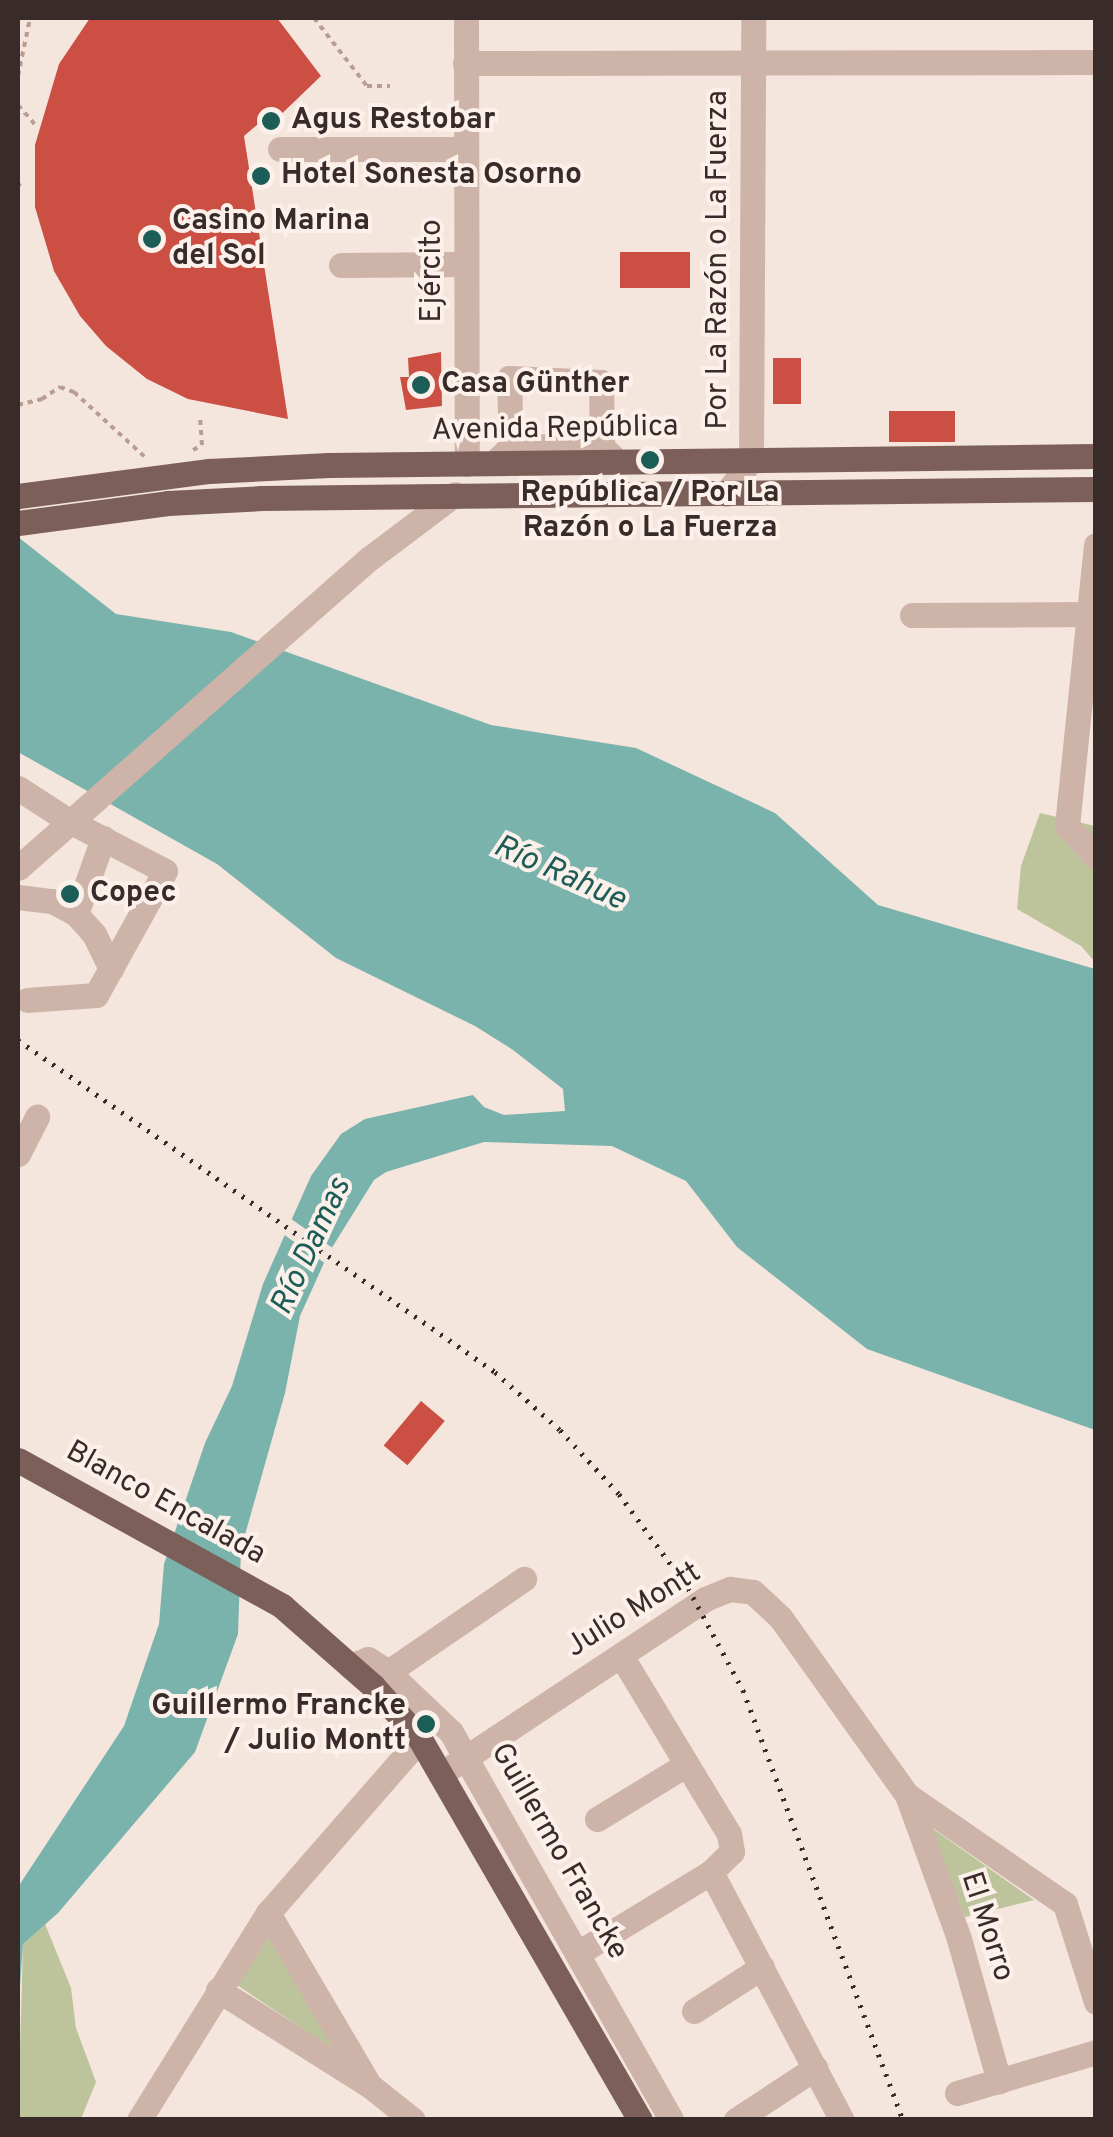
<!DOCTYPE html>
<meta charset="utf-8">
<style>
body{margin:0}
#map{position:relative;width:1113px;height:2137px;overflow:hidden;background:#f4e5dd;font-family:Overpass,sans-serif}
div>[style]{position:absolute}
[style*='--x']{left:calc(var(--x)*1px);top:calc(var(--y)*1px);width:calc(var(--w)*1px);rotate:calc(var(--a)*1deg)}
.green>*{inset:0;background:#bdc49c}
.water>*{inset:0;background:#7ab2ac}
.pier>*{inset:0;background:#f4e5dd;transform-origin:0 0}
.building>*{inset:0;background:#cc4f43;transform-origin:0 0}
.path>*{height:4px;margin-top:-2px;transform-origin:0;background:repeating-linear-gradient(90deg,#b99d92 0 5px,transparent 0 10px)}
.minor>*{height:25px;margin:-12.5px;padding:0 12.5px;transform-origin:12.5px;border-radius:12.5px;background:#cdb3a8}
.major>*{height:25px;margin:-12.5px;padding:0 12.5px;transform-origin:12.5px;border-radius:12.5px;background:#7c5f59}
.rail>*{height:5px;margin-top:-2.5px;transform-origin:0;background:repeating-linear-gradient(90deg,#392b29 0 2.5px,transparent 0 10.5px)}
.dots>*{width:28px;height:28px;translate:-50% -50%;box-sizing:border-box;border:5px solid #fbf0ea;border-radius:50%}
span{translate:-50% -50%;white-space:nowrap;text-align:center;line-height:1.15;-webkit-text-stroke:8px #fbf0ea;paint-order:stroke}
.poi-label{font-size:30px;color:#392b29;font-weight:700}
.left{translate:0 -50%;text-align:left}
.right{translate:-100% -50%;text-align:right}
.street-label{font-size:30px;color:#392b29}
.water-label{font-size:32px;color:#1c5d57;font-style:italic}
.frame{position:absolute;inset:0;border:20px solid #392b29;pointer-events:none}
</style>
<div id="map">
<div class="green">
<i style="clip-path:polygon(1040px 813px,1095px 826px,1095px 962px,1081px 946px,1017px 909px,1021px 866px)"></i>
<i style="clip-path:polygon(929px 1826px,1034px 1900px,965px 1917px)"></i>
<i style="clip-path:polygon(45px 1924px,71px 1988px,76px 2028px,96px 2082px,81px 2119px,18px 2120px,23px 1944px)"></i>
<i style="clip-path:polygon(268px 1933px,337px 2052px,237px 1985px)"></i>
</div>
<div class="water">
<i style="clip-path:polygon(18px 537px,116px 614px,231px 632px,491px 725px,636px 748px,775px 813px,878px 905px,1095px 969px,1095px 1430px,867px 1349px,737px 1247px,686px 1181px,612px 1146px,484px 1142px,386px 1172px,374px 1180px,328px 1254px,300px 1316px,285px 1393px,241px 1549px,238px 1634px,195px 1752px,58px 1913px,23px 1944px,18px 2014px,18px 1887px,124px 1726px,159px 1624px,164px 1564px,205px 1443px,232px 1386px,263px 1284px,311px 1176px,341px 1134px,365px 1119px,473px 1095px,484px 1107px,504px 1115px,565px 1111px,563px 1089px,513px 1050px,475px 1026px,336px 958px,217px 864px,18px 752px)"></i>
</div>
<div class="pier">
<i style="left:287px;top:1216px;width:60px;height:17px;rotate:35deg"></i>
</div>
<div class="building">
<i style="clip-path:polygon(90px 18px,277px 18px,321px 76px,271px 124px,264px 119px,244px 136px,288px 419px,188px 399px,147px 379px,106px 346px,80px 316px,54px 271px,35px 207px,35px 145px,59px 64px)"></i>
<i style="left:620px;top:252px;width:70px;height:36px"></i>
<i style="clip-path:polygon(441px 352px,442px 406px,406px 410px,400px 377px,409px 377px,408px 358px)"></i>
<i style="left:773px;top:358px;width:28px;height:46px"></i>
<i style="left:889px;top:411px;width:66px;height:31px"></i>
<i style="left:421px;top:1401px;width:31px;height:58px;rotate:40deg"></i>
</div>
<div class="path">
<i style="--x:314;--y:18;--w:86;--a:52.1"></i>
<i style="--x:367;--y:86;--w:23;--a:0"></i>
<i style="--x:18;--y:76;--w:59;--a:-78.3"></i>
<i style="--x:18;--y:105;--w:30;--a:49"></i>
<i style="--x:18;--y:183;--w:4;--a:56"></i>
<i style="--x:18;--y:405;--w:25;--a:-14"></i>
<i style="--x:42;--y:399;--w:22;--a:-34"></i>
<i style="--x:60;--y:387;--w:15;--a:20"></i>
<i style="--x:74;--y:392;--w:96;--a:42.5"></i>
<i style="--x:193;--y:450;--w:10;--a:-29"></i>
<i style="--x:202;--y:445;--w:30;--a:-94"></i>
</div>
<div class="minor">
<i style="--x:466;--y:18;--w:446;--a:89.9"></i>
<i style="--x:465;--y:63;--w:631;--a:-0.09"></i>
<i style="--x:280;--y:149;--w:185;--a:0"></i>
<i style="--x:341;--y:265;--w:124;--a:-0.5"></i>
<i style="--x:511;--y:446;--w:68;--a:-91.7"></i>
<i style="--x:509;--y:378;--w:92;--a:2.5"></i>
<i style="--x:601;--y:382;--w:65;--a:89.1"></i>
<i style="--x:499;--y:458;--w:17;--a:-45"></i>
<i style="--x:511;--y:446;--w:91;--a:0.6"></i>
<i style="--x:602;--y:447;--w:18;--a:43"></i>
<i style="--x:726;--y:494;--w:42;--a:-53.7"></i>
<i style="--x:751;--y:460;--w:442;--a:-89.7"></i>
<i style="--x:1096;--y:545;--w:282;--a:95.9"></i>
<i style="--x:1067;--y:826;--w:42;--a:46.9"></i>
<i style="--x:912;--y:615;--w:178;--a:-0.3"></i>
<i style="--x:18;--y:788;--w:61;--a:32.9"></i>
<i style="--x:69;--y:821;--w:108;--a:27.5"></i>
<i style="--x:165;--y:871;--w:142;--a:119.1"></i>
<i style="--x:96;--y:995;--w:69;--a:175.9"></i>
<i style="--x:18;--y:868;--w:469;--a:-41.4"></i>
<i style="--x:370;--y:558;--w:106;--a:-37"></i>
<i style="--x:18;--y:897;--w:34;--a:7"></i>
<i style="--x:52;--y:901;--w:27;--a:28"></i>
<i style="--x:76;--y:914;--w:27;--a:48"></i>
<i style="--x:94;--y:934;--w:39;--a:64"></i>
<i style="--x:76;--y:914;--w:81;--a:-70.4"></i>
<i style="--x:18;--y:1154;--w:42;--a:-62.8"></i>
<i style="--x:350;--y:1666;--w:19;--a:-21"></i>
<i style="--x:368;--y:1659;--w:24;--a:33"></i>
<i style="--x:388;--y:1672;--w:87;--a:43.6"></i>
<i style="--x:451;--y:1732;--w:446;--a:60.4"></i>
<i style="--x:388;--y:1672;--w:165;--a:-34.4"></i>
<i style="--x:441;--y:1774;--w:317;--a:-33.5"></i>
<i style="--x:705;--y:1599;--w:27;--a:-22"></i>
<i style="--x:730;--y:1589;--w:23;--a:7"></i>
<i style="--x:753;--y:1592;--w:37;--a:43"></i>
<i style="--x:780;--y:1617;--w:219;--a:54.5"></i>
<i style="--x:907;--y:1795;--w:153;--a:70.1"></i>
<i style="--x:959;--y:1939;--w:148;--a:74.3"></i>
<i style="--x:907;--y:1795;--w:192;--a:34.6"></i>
<i style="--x:1065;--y:1904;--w:103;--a:72.4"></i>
<i style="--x:597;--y:1819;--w:105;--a:-31.4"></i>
<i style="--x:711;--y:1872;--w:280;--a:62.2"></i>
<i style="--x:268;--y:1913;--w:195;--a:59.5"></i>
<i style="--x:578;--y:1953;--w:156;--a:-31.3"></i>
<i style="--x:711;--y:1872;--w:29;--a:-44"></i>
<i style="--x:732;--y:1852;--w:18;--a:-99"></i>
<i style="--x:729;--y:1834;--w:208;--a:-121.2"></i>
<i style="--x:218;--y:1990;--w:178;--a:32.2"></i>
<i style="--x:369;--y:2085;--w:56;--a:38.5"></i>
<i style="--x:694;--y:2011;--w:81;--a:-32.9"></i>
<i style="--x:957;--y:2093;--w:145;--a:-16.4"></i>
<i style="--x:139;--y:2120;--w:244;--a:-58.1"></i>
<i style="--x:268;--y:1913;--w:231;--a:-48.9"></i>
<i style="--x:736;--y:2120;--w:95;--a:-33.4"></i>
</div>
<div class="major">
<i style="--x:18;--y:496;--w:193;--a:-7.5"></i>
<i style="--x:209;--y:471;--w:120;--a:-2.9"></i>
<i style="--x:329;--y:465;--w:767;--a:-0.67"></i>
<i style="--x:18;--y:523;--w:151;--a:-7.6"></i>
<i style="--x:168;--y:503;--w:94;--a:-3"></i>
<i style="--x:262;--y:498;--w:834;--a:-0.62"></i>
<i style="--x:18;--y:1460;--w:302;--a:28.9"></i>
<i style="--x:282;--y:1606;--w:121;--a:41.3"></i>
<i style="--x:373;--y:1686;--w:71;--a:48.4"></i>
<i style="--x:420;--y:1739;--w:440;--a:60"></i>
</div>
<div class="rail">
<i style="--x:18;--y:1040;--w:581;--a:34.84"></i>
<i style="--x:495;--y:1372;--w:87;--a:41.7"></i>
<i style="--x:560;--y:1430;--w:87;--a:47.3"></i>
<i style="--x:619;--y:1494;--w:117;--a:53.7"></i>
<i style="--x:688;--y:1588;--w:116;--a:61.7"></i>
<i style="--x:743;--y:1690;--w:459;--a:69.6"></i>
</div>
<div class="dots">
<i style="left:271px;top:121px;background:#1c5d57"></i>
<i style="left:261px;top:176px;background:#1c5d57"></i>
<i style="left:152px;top:239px;background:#1c5d57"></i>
<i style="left:421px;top:385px;background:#1c5d57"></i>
<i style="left:650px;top:460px;background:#1c5d57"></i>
<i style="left:70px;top:894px;background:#1c5d57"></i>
<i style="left:426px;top:1724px;background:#1c5d57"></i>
</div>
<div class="poi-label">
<span class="left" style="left:291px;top:121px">Agus Restobar</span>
<span class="left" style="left:281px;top:176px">Hotel Sonesta Osorno</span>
<span class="left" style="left:172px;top:239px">Casino Marina<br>del Sol</span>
<span class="left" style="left:441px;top:385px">Casa Günther</span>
<span style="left:650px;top:511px">República / Por La<br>Razón o La Fuerza</span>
<span class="left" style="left:90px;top:894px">Copec</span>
<span class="right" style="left:406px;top:1724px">Guillermo Francke<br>/ Julio Montt</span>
</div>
<div class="street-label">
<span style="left:719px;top:260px;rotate:-90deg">Por La Razón o La Fuerza</span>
<span style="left:433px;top:271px;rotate:-90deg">Ejército</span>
<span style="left:555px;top:430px;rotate:-1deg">Avenida República</span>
<span style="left:165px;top:1504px;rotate:29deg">Blanco Encalada</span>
<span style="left:634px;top:1611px;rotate:-32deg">Julio Montt</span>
<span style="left:558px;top:1852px;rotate:60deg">Guillermo Francke</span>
<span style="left:986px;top:1927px;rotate:72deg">El Morro</span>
</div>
<div class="water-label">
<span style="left:559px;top:874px;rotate:24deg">Río Rahue</span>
<span style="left:312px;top:1247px;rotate:-65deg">Río Damas</span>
</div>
<div class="frame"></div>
</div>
